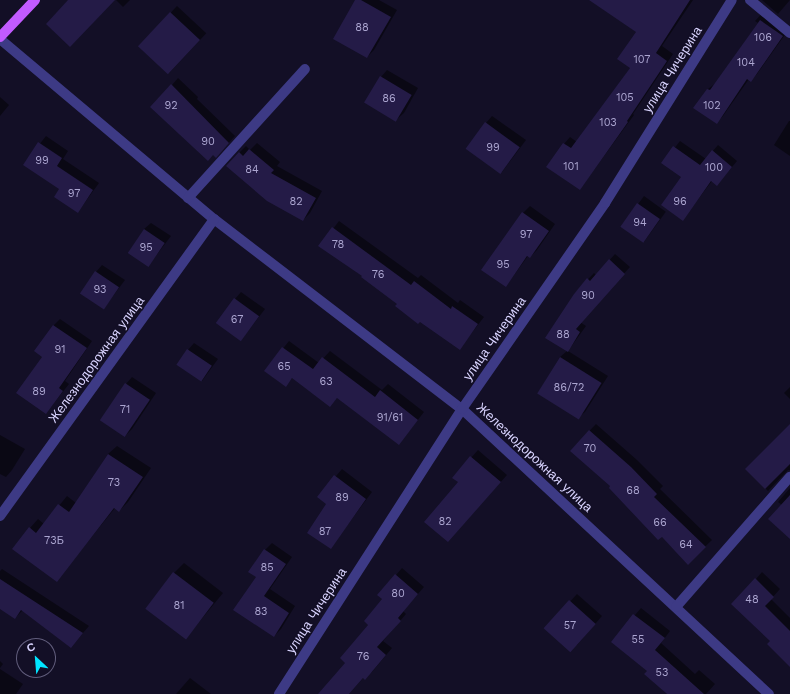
<!DOCTYPE html>
<meta charset="utf-8">
<style>
body{margin:0}
#map{position:relative;width:790px;height:694px;overflow:hidden;background:#130f26;font-family:"Work Sans",sans-serif}
div>[style]{position:absolute}
[style*='--x']{left:calc(var(--x)*1px);top:calc(var(--y)*1px);width:calc(var(--w)*1px);rotate:calc(var(--a)*1deg)}
.shadow>*{inset:0;background:#0007;transform-origin:0 0}
.building>*{inset:0;background:#241b47;transform-origin:0 0}
.minor>*{height:10px;margin:-5px;padding:0 5px;transform-origin:5px;border-radius:5px;background:#3d3a85}
.major>*{height:10px;margin:-5px;padding:0 5px;transform-origin:5px;border-radius:5px;background:#c25bff}
span{translate:-50% -50%;white-space:nowrap;text-align:center;line-height:1.15;-webkit-text-stroke:3px #130f26;paint-order:stroke}
.number-label{font-size:11px;color:#aca6d1}
.number-label span{-webkit-text-stroke-width:0}
.street-label{font-size:13px;color:#d9d4ff}
.north{position:absolute;left:16px;top:638px;width:40px;height:40px;box-sizing:border-box;background:#130f26;border:1px solid #625e7d;border-radius:50%;rotate:334deg;font-size:11px;font-weight:700;line-height:16px;text-align:center;color:#d9d4ff}
.north::after{content:'';display:block;margin:auto;width:14px;height:18px;background:#00e5ff;clip-path:polygon(50% 0,100% 100%,50% 72%,0 100%)}
</style>
<div id="map">
<div class="shadow">
<i style="clip-path:polygon(116px 0,130px 0,123px 7px)"></i>
<i style="clip-path:polygon(357px 0,379px 0,397px 10px,374px 50px,367px 57px)"></i>
<i style="clip-path:polygon(591px 0,693px 0,662px 46px,673px 54px,633px 114px,634px 115px,580px 189px,564px 144px,570px 137px,577px 142px,631px 67px,637px 32px)"></i>
<i style="clip-path:polygon(762px 0,790px 0,778px 14px)"></i>
<i style="left:177px;top:6px;width:40px;height:55px;rotate:43deg"></i>
<i style="clip-path:polygon(766px 9px,789px 29px,757px 74px,751px 80px,749px 79px,723px 116px,716px 123px,708px 89px,716px 83px,758px 23px,755px 21px)"></i>
<i style="clip-path:polygon(387px 70px,418px 88px,404px 113px,397px 119px,381px 77px)"></i>
<i style="clip-path:polygon(178px 78px,198px 97px,197px 99px,235px 136px,222px 150px,213px 154px,172px 85px)"></i>
<i style="clip-path:polygon(0 97px,9px 105px,0 116px)"></i>
<i style="clip-path:polygon(492px 116px,526px 140px,502px 172px,486px 123px)"></i>
<i style="clip-path:polygon(789px 121px,790px 121px,790px 156px,774px 145px)"></i>
<i style="clip-path:polygon(46px 136px,68px 151px,63px 159px,99px 183px,78px 212px,61px 189px,24px 164px)"></i>
<i style="clip-path:polygon(680px 141px,706px 159px,718px 145px,737px 161px,722px 179px,712px 181px,683px 219px,683px 177px,663px 163px)"></i>
<i style="clip-path:polygon(257px 143px,280px 162px,277px 166px,322px 191px,310px 213px,303px 220px,239px 153px,246px 146px,250px 150px)"></i>
<i style="left:644px;top:196px;width:27px;height:37px;rotate:36deg"></i>
<i style="clip-path:polygon(530px 206px,555px 224px,537px 250px,530px 257px,528px 256px,506px 286px,523px 213px)"></i>
<i style="clip-path:polygon(339px 221px,418px 278px,421px 275px,458px 303px,460px 300px,484px 317px,460px 348px,398px 304px,363px 276px,320px 246px)"></i>
<i style="clip-path:polygon(151px 223px,171px 236px,149px 265px,144px 229px)"></i>
<i style="clip-path:polygon(615px 254px,630px 267px,580px 322px,586px 326px,568px 351px,608px 376px,585px 412px,578px 418px,538px 393px,560px 357px,567px 351px,574px 294px,594px 273px,596px 275px)"></i>
<i style="clip-path:polygon(102px 265px,125px 280px,104px 308px,96px 272px)"></i>
<i style="clip-path:polygon(241px 292px,265px 309px,241px 340px,235px 299px)"></i>
<i style="clip-path:polygon(60px 319px,92px 341px,65px 381px,69px 384px,46px 413px,43px 356px,53px 326px)"></i>
<i style="clip-path:polygon(289px 341px,319px 363px,330px 351px,382px 390px,388px 384px,424px 412px,399px 444px,338px 397px,330px 405px,293px 377px,285px 386px,265px 371px)"></i>
<i style="clip-path:polygon(194px 343px,218px 359px,202px 381px,188px 350px)"></i>
<i style="clip-path:polygon(132px 377px,156px 393px,132px 429px,125px 436px,126px 384px)"></i>
<i style="clip-path:polygon(790px 387px,790px 399px,784px 393px)"></i>
<i style="clip-path:polygon(596px 424px,637px 460px,663px 486px,660px 489px,712px 540px,688px 563px,612px 486px,571px 450px)"></i>
<i style="clip-path:polygon(790px 425px,790px 470px,788px 470px,768px 491px,746px 469px)"></i>
<i style="clip-path:polygon(0 435px,25px 449px,12px 470px,6px 477px,0 474px)"></i>
<i style="clip-path:polygon(117px 446px,151px 468px,128px 502px,119px 511px,115px 508px,56px 581px,30px 528px,38px 519px,44px 524px,67px 496px,76px 503px,108px 454px)"></i>
<i style="clip-path:polygon(478px 450px,507px 475px,454px 534px,459px 482px,454px 477px)"></i>
<i style="clip-path:polygon(342px 469px,372px 492px,331px 547px,328px 503px,319px 496px)"></i>
<i style="clip-path:polygon(790px 488px,790px 537px,782px 505px,778px 502px)"></i>
<i style="clip-path:polygon(272px 543px,292px 557px,270px 589px,295px 606px,281px 629px,274px 636px,257px 577px,265px 550px)"></i>
<i style="clip-path:polygon(184px 563px,223px 593px,186px 638px,174px 573px)"></i>
<i style="clip-path:polygon(402px 568px,424px 587px,403px 611px,406px 614px,383px 641px,392px 648px,372px 672px,364px 677px,349px 694px,319px 694px,347px 662px,383px 599px,379px 595px)"></i>
<i style="clip-path:polygon(2px 569px,89px 626px,71px 647px,23px 610px,15px 618px,0 608px,0 571px)"></i>
<i style="clip-path:polygon(762px 572px,780px 589px,771px 599px,790px 618px,790px 666px,771px 641px,756px 579px)"></i>
<i style="clip-path:polygon(577px 594px,602px 616px,577px 645px,545px 629px)"></i>
<i style="clip-path:polygon(641px 608px,670px 631px,661px 643px,695px 674px,699px 670px,715px 684px,706px 694px,667px 694px,646px 674px,648px 671px,612px 642px)"></i>
<i style="clip-path:polygon(0 661px,3px 664px,0 668px)"></i>
<i style="clip-path:polygon(0 669px,23px 684px,16px 694px,0 694px)"></i>
<i style="clip-path:polygon(190px 678px,211px 694px,176px 694px)"></i>
</div>
<div class="building">
<i style="clip-path:polygon(68px 0,115px 0,70px 47px,46px 24px)"></i>
<i style="clip-path:polygon(355px 0,361px 0,391px 17px,367px 58px,333px 39px)"></i>
<i style="clip-path:polygon(589px 0,690px 0,656px 53px,667px 61px,627px 121px,628px 122px,580px 190px,546px 167px,563px 143px,571px 148px,630px 68px,617px 59px,636px 32px)"></i>
<i style="left:170px;top:12px;width:41px;height:47px;rotate:43deg"></i>
<i style="clip-path:polygon(760px 20px,783px 36px,751px 82px,747px 79px,717px 124px,693px 108px,707px 89px,710px 90px)"></i>
<i style="left:380px;top:76px;width:37px;height:31px;rotate:31deg"></i>
<i style="clip-path:polygon(171px 84px,229px 143px,216px 158px,213px 155px,208px 161px,150px 107px)"></i>
<i style="left:485px;top:122px;width:43px;height:33px;rotate:36deg"></i>
<i style="clip-path:polygon(38px 142px,62px 158px,57px 166px,93px 190px,78px 213px,54px 197px,59px 189px,23px 165px)"></i>
<i style="clip-path:polygon(673px 146px,700px 165px,712px 150px,732px 167px,717px 186px,711px 181px,683px 221px,661px 205px,681px 177px,661px 163px)"></i>
<i style="clip-path:polygon(249px 149px,274px 170px,271px 173px,316px 198px,303px 221px,267px 201px,226px 166px,239px 152px,243px 156px)"></i>
<i style="left:637px;top:203px;width:28px;height:29px;rotate:35deg"></i>
<i style="clip-path:polygon(522px 212px,549px 231px,530px 258px,527px 256px,506px 287px,481px 270px)"></i>
<i style="clip-path:polygon(332px 227px,411px 285px,414px 281px,451px 309px,452px 306px,478px 324px,460px 350px,420px 322px,418px 324px,395px 306px,397px 304px,361px 277px,362px 276px,318px 246px)"></i>
<i style="left:144px;top:229px;width:25px;height:29px;rotate:34deg"></i>
<i style="clip-path:polygon(609px 259px,625px 274px,576px 329px,580px 332px,568px 352px,545px 338px,574px 294px,587px 278px,590px 281px)"></i>
<i style="left:95px;top:271px;width:29px;height:27px;rotate:34deg"></i>
<i style="left:234px;top:298px;width:31px;height:31px;rotate:36deg"></i>
<i style="clip-path:polygon(53px 325px,87px 348px,59px 388px,63px 391px,46px 414px,16px 393px,42px 357px,34px 351px)"></i>
<i style="clip-path:polygon(282px 347px,313px 369px,322px 357px,375px 397px,380px 390px,418px 420px,399px 445px,337px 398px,330px 407px,292px 378px,286px 387px,264px 371px)"></i>
<i style="left:187px;top:349px;width:30px;height:19px;rotate:34deg"></i>
<i style="left:560px;top:357px;width:49px;height:43px;rotate:32deg"></i>
<i style="left:125px;top:383px;width:30px;height:45px;rotate:34deg"></i>
<i style="clip-path:polygon(790px 424px,790px 464px,765px 489px,745px 469px)"></i>
<i style="clip-path:polygon(589px 430px,631px 467px,657px 494px,654px 497px,706px 547px,688px 565px,662px 537px,658px 540px,609px 488px,610px 486px,570px 451px)"></i>
<i style="clip-path:polygon(108px 454px,143px 477px,119px 512px,114px 508px,57px 582px,12px 549px,29px 527px,36px 533px,58px 504px,69px 512px)"></i>
<i style="clip-path:polygon(470px 456px,501px 482px,448px 542px,424px 522px,458px 482px,452px 478px)"></i>
<i style="clip-path:polygon(334px 475px,366px 499px,331px 549px,307px 533px,326px 504px,317px 497px)"></i>
<i style="clip-path:polygon(790px 495px,790px 539px,768px 519px)"></i>
<i style="clip-path:polygon(264px 549px,286px 564px,264px 596px,289px 613px,274px 637px,233px 610px,256px 577px,248px 572px)"></i>
<i style="left:173px;top:572px;width:51px;height:46px;rotate:37deg"></i>
<i style="clip-path:polygon(395px 574px,418px 594px,398px 618px,401px 621px,377px 647px,386px 655px,365px 680px,363px 678px,349px 694px,318px 694px,345px 663px,340px 658px,368px 625px,364px 621px,382px 599px,377px 595px)"></i>
<i style="clip-path:polygon(755px 578px,774px 597px,765px 606px,790px 631px,790px 667px,767px 644px,770px 641px,731px 604px)"></i>
<i style="clip-path:polygon(0 579px,83px 633px,71px 648px,21px 610px,15px 619px,0 609px)"></i>
<i style="left:569px;top:600px;width:36px;height:38px;rotate:42deg"></i>
<i style="clip-path:polygon(633px 614px,665px 638px,655px 650px,704px 694px,667px 694px,644px 674px,647px 671px,611px 642px)"></i>
</div>
<div class="minor">
<i style="--x:750;--y:0;--w:52;--a:39.5"></i>
<i style="--x:0;--y:39;--w:280;--a:40.1"></i>
<i style="--x:214;--y:219;--w:312;--a:37.5"></i>
<i style="--x:462;--y:409;--w:419;--a:42.9"></i>
<i style="--x:188;--y:198;--w:174;--a:-47.8"></i>
<i style="--x:0;--y:516;--w:366;--a:-54.2"></i>
<i style="--x:676;--y:607;--w:173;--a:-48.8"></i>
<i style="--x:279;--y:694;--w:339;--a:-57.3"></i>
<i style="--x:462;--y:409;--w:251;--a:-55.2"></i>
<i style="--x:605;--y:203;--w:239;--a:-58"></i>
</div>
<div class="major">
<i style="--x:0;--y:37;--w:51;--a:-46.6"></i>
</div>
<div class="number-label">
<span style="left:362px;top:28px">88</span>
<span style="left:763px;top:38px">106</span>
<span style="left:642px;top:60px">107</span>
<span style="left:746px;top:63px">104</span>
<span style="left:625px;top:98px">105</span>
<span style="left:389px;top:99px">86</span>
<span style="left:171px;top:106px">92</span>
<span style="left:712px;top:106px">102</span>
<span style="left:608px;top:123px">103</span>
<span style="left:208px;top:142px">90</span>
<span style="left:493px;top:148px">99</span>
<span style="left:42px;top:161px">99</span>
<span style="left:571px;top:167px">101</span>
<span style="left:714px;top:168px">100</span>
<span style="left:252px;top:170px">84</span>
<span style="left:74px;top:194px">97</span>
<span style="left:296px;top:202px">82</span>
<span style="left:680px;top:202px">96</span>
<span style="left:640px;top:223px">94</span>
<span style="left:526px;top:235px">97</span>
<span style="left:338px;top:245px">78</span>
<span style="left:146px;top:248px">95</span>
<span style="left:503px;top:265px">95</span>
<span style="left:378px;top:275px">76</span>
<span style="left:100px;top:290px">93</span>
<span style="left:588px;top:296px">90</span>
<span style="left:237px;top:320px">67</span>
<span style="left:563px;top:335px">88</span>
<span style="left:60px;top:350px">91</span>
<span style="left:284px;top:367px">65</span>
<span style="left:326px;top:382px">63</span>
<span style="left:569px;top:388px">86/72</span>
<span style="left:39px;top:392px">89</span>
<span style="left:125px;top:410px">71</span>
<span style="left:390px;top:418px">91/61</span>
<span style="left:590px;top:449px">70</span>
<span style="left:114px;top:483px">73</span>
<span style="left:633px;top:491px">68</span>
<span style="left:342px;top:498px">89</span>
<span style="left:445px;top:522px">82</span>
<span style="left:660px;top:523px">66</span>
<span style="left:325px;top:532px">87</span>
<span style="left:54px;top:541px">73Б</span>
<span style="left:686px;top:545px">64</span>
<span style="left:267px;top:568px">85</span>
<span style="left:398px;top:594px">80</span>
<span style="left:752px;top:600px">48</span>
<span style="left:179px;top:606px">81</span>
<span style="left:261px;top:612px">83</span>
<span style="left:570px;top:626px">57</span>
<span style="left:638px;top:640px">55</span>
<span style="left:363px;top:657px">76</span>
<span style="left:662px;top:673px">53</span>
</div>
<div class="street-label">
<span style="left:673px;top:70px;rotate:-58deg">улица Чичерина</span>
<span style="left:495px;top:339px;rotate:-55deg">улица Чичерина</span>
<span style="left:97px;top:360px;rotate:-54deg">Железнодорожная улица</span>
<span style="left:534px;top:458px;rotate:43deg">Железнодорожная улица</span>
<span style="left:317px;top:611px;rotate:-57deg">улица Чичерина</span>
</div>
<div class="north">С</div>
</div>
